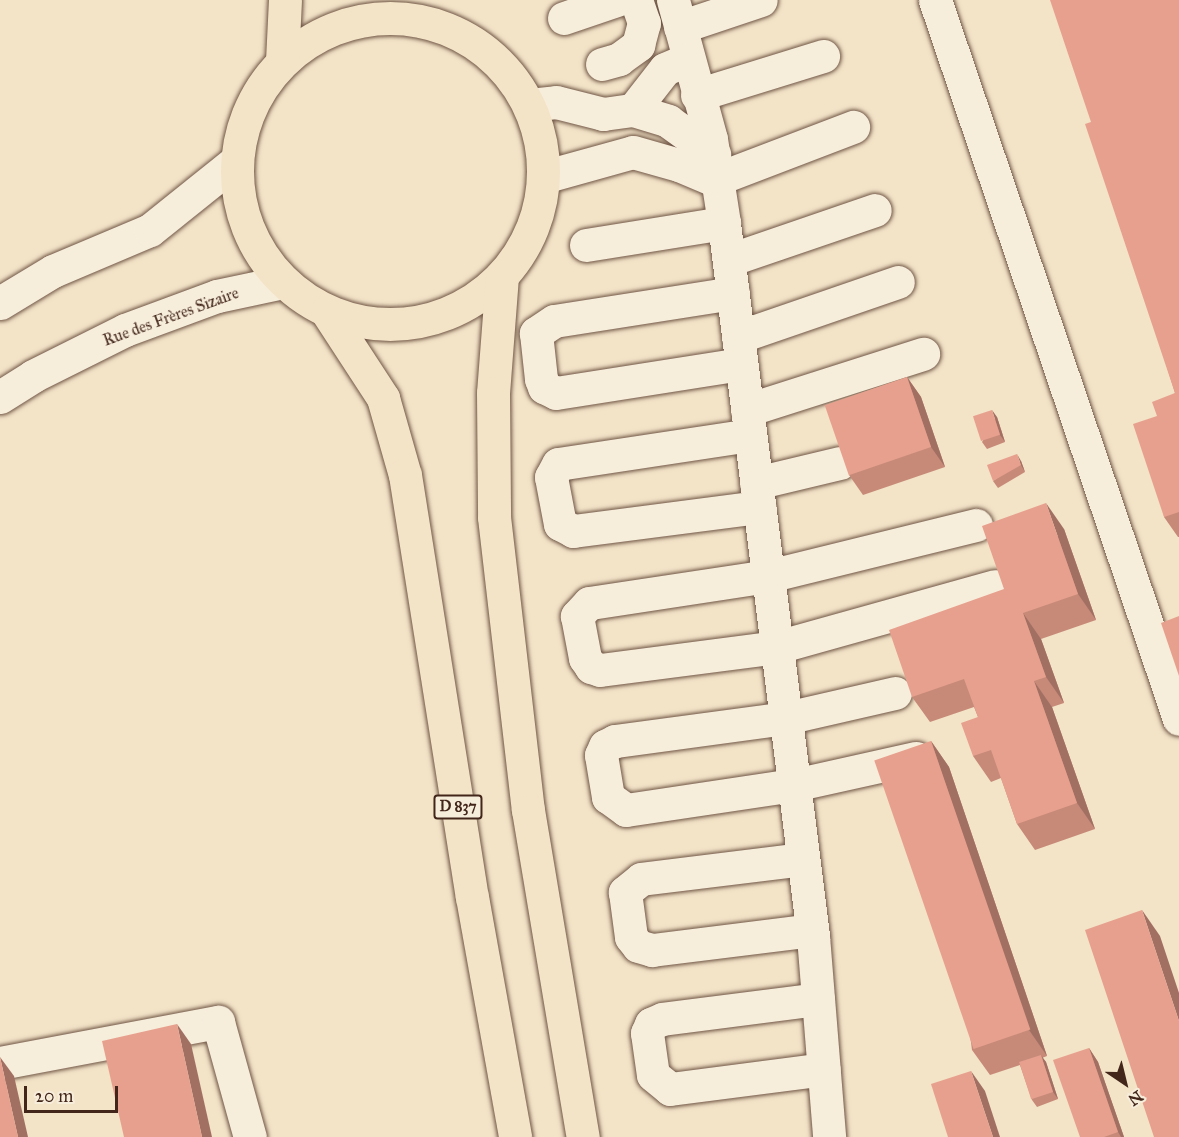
<!DOCTYPE html>
<meta charset="utf-8">
<style>
body{margin:0}
#map{position:relative;width:1179px;height:1137px;overflow:hidden;background:#f3e3c7;font-family:"IM FELL Great Primer",serif}
div>[style]{position:absolute}
[style*='--x']{left:calc(var(--x)*1px);top:calc(var(--y)*1px);width:calc(var(--w)*1px);rotate:calc(var(--a)*1deg)}
.roads{filter:drop-shadow(0 0 2px #6f5545) drop-shadow(0 0 2px #6f5545)}
.minor>*{height:33px;margin:-16.5px;padding:0 16.5px;transform-origin:16.5px;border-radius:16.5px;background:#f7eddb}
.major>*{height:33px;margin:-16.5px;padding:0 16.5px;transform-origin:16.5px;border-radius:16.5px;background:#f3e3c7}
.major>.ring{margin:-16.5px;padding:0;box-sizing:content-box;background:none;border:33px solid #f3e3c7;border-radius:50%}
.wall>*{inset:0;background:#c78a79}
.shaded-wall>*{inset:0;background:#a27063}
.building>*{inset:0;background:#e7a08d;transform-origin:0 0}
span{translate:-50% -50%;white-space:nowrap;text-align:center;line-height:1.15;-webkit-text-stroke:4.5px #f7eddb;paint-order:stroke}
.shield-label span{padding:2px 4px;background:#f7eddb;border:2px solid;border-radius:4px;-webkit-text-stroke-width:0}
.shield-label{font-size:15px;color:#43261a;font-weight:700}
.street-label{font-size:16px;color:#43261a}
.north{position:absolute;left:1095px;top:1053px;width:60px;height:60px;-webkit-text-stroke:4px #f7eddb;paint-order:stroke;rotate:145deg;font-size:16px;font-weight:700;line-height:24px;text-align:center;color:#43261a}
.north::after{content:'';display:block;margin:auto;width:21px;height:27px;background:#43261a;clip-path:polygon(50% 0,100% 100%,50% 72%,0 100%)}
.scale{position:absolute;left:24px;top:1086px;width:94px;height:27px;box-sizing:border-box;border:3px solid #43261a;border-top:0;padding-left:8px;font-size:18px;line-height:21px;white-space:nowrap;color:#43261a;-webkit-text-stroke:4px #f7eddb;paint-order:stroke}
</style>
<div id="map">
<div class="roads">
<div class="minor">
<i style="--x:673;--y:0;--w:144;--a:74.7"></i>
<i style="--x:711;--y:139;--w:85;--a:81.2"></i>
<i style="--x:724;--y:223;--w:719;--a:82.88"></i>
<i style="--x:813;--y:936;--w:202;--a:85.4"></i>
<i style="--x:935;--y:0;--w:759;--a:71.25"></i>
<i style="--x:564;--y:18;--w:56;--a:-18.8"></i>
<i style="--x:680;--y:27;--w:85;--a:-18.4"></i>
<i style="--x:602;--y:64;--w:18;--a:-16"></i>
<i style="--x:619;--y:59;--w:24;--a:-36"></i>
<i style="--x:638;--y:45;--w:23;--a:-75"></i>
<i style="--x:644;--y:23;--w:24;--a:-109"></i>
<i style="--x:697;--y:95;--w:132;--a:-17.2"></i>
<i style="--x:529;--y:105;--w:27;--a:-6"></i>
<i style="--x:556;--y:102;--w:49;--a:14.3"></i>
<i style="--x:603;--y:114;--w:30;--a:-8"></i>
<i style="--x:633;--y:110;--w:52;--a:-52"></i>
<i style="--x:665;--y:69;--w:25;--a:-23"></i>
<i style="--x:633;--y:110;--w:37;--a:17"></i>
<i style="--x:668;--y:121;--w:57;--a:35.7"></i>
<i style="--x:543;--y:177;--w:93;--a:-15.5"></i>
<i style="--x:633;--y:152;--w:48;--a:15.8"></i>
<i style="--x:679;--y:165;--w:38;--a:23"></i>
<i style="--x:714;--y:180;--w:149;--a:-20.9"></i>
<i style="--x:586;--y:245;--w:140;--a:-9.1"></i>
<i style="--x:729;--y:260;--w:154;--a:-18.9"></i>
<i style="--x:733;--y:293;--w:181;--a:171.1"></i>
<i style="--x:554;--y:321;--w:22;--a:146"></i>
<i style="--x:536;--y:333;--w:46;--a:83.8"></i>
<i style="--x:541;--y:379;--w:9;--a:69"></i>
<i style="--x:544;--y:387;--w:13;--a:27"></i>
<i style="--x:556;--y:393;--w:187;--a:-8.9"></i>
<i style="--x:0;--y:303;--w:62;--a:-31.1"></i>
<i style="--x:53;--y:271;--w:105;--a:-22.9"></i>
<i style="--x:150;--y:230;--w:110;--a:-38.7"></i>
<i style="--x:738;--y:337;--w:169;--a:-19"></i>
<i style="--x:0;--y:397;--w:39;--a:-32"></i>
<i style="--x:33;--y:376;--w:103;--a:-26.6"></i>
<i style="--x:125;--y:330;--w:98;--a:-20.3"></i>
<i style="--x:217;--y:296;--w:67;--a:-12"></i>
<i style="--x:747;--y:410;--w:185;--a:-17.7"></i>
<i style="--x:750;--y:435;--w:194;--a:171.4"></i>
<i style="--x:558;--y:464;--w:15;--a:118"></i>
<i style="--x:551;--y:477;--w:48;--a:79.2"></i>
<i style="--x:560;--y:524;--w:15;--a:28"></i>
<i style="--x:573;--y:531;--w:188;--a:-7.4"></i>
<i style="--x:756;--y:483;--w:86;--a:-13.4"></i>
<i style="--x:976;--y:525;--w:214;--a:166.2"></i>
<i style="--x:768;--y:576;--w:181;--a:171.4"></i>
<i style="--x:589;--y:603;--w:18;--a:133"></i>
<i style="--x:577;--y:616;--w:43;--a:79.2"></i>
<i style="--x:585;--y:658;--w:11;--a:56"></i>
<i style="--x:591;--y:667;--w:9;--a:18"></i>
<i style="--x:600;--y:670;--w:178;--a:-7.4"></i>
<i style="--x:777;--y:647;--w:226;--a:-15.6"></i>
<i style="--x:895;--y:693;--w:112;--a:167.1"></i>
<i style="--x:786;--y:718;--w:173;--a:172.3"></i>
<i style="--x:615;--y:741;--w:11;--a:153"></i>
<i style="--x:605;--y:746;--w:10;--a:114"></i>
<i style="--x:601;--y:755;--w:43;--a:80.5"></i>
<i style="--x:608;--y:797;--w:22;--a:36"></i>
<i style="--x:626;--y:810;--w:170;--a:-8.5"></i>
<i style="--x:794;--y:785;--w:125;--a:-12.5"></i>
<i style="--x:803;--y:859;--w:163;--a:173"></i>
<i style="--x:641;--y:879;--w:21;--a:141"></i>
<i style="--x:625;--y:892;--w:45;--a:82.4"></i>
<i style="--x:631;--y:937;--w:11;--a:52"></i>
<i style="--x:638;--y:946;--w:15;--a:16"></i>
<i style="--x:652;--y:950;--w:161;--a:-7.1"></i>
<i style="--x:818;--y:999;--w:157;--a:172.7"></i>
<i style="--x:662;--y:1019;--w:12;--a:156"></i>
<i style="--x:651;--y:1024;--w:10;--a:114"></i>
<i style="--x:647;--y:1033;--w:42;--a:81.9"></i>
<i style="--x:653;--y:1075;--w:22;--a:39"></i>
<i style="--x:670;--y:1089;--w:155;--a:-7.4"></i>
<i style="--x:0;--y:1063;--w:222;--a:-10.7"></i>
<i style="--x:218;--y:1022;--w:119;--a:74.5"></i>
</div>
<div class="major">
<i class="ring" style="left:237px;top:18px;width:273px;height:273px"></i>
<i style="--x:282;--y:61;--w:61;--a:-87.2"></i>
<i style="--x:502;--y:276;--w:117;--a:94.4"></i>
<i style="--x:493;--y:393;--w:124;--a:89.5"></i>
<i style="--x:494;--y:517;--w:295;--a:83.4"></i>
<i style="--x:528;--y:810;--w:332;--a:80.5"></i>
<i style="--x:327;--y:312;--w:103;--a:56.9"></i>
<i style="--x:383;--y:398;--w:80;--a:74.1"></i>
<i style="--x:405;--y:475;--w:427;--a:81"></i>
<i style="--x:472;--y:897;--w:244;--a:79.8"></i>
</div>
</div>
<div class="wall">
<i style="clip-path:polygon(1179px 0,1179px 537px,1178px 537px,1164px 517px,1157px 416px,1175px 393px,1091px 122px)"></i>
<i style="clip-path:polygon(907px 377px,921px 397px,945px 467px,863px 495px,849px 475px)"></i>
<i style="clip-path:polygon(997px 417px,1005px 442px,987px 449px,982px 442px)"></i>
<i style="clip-path:polygon(1021px 461px,1025px 472px,998px 488px,993px 481px)"></i>
<i style="clip-path:polygon(1064px 529px,1096px 620px,1041px 639px,1064px 703px,1052px 707px,1095px 829px,1035px 850px,1017px 824px,1001px 778px,991px 782px,973px 756px,978px 717px,974px 707px,930px 722px,912px 697px)"></i>
<i style="clip-path:polygon(931px 741px,949px 767px,1047px 1056px,1042px 1058px,1046px 1062px,1058px 1099px,1037px 1107px,1032px 1100px,1020px 1065px,990px 1075px,972px 1050px)"></i>
<i style="clip-path:polygon(1089px 1048px,1098px 1062px,1124px 1137px,1080px 1137px)"></i>
</div>
<div class="shaded-wall">
<i style="clip-path:polygon(907px 377px,921px 397px,945px 467px,931px 447px)"></i>
<i style="clip-path:polygon(992px 410px,997px 417px,1005px 442px,1000px 435px)"></i>
<i style="clip-path:polygon(1017px 454px,1021px 461px,1025px 472px,1021px 465px)"></i>
<i style="clip-path:polygon(1046px 503px,1064px 529px,1096px 620px,1078px 594px)"></i>
<i style="clip-path:polygon(1023px 613px,1041px 639px,1064px 703px,1046px 677px)"></i>
<i style="clip-path:polygon(1034px 681px,1052px 707px,1095px 829px,1077px 803px)"></i>
<i style="clip-path:polygon(931px 741px,949px 767px,1047px 1056px,1029px 1030px)"></i>
<i style="clip-path:polygon(1142px 910px,1160px 936px,1179px 993px,1179px 1021px)"></i>
<i style="clip-path:polygon(177px 1024px,191px 1044px,212px 1137px,202px 1137px)"></i>
<i style="clip-path:polygon(1089px 1048px,1098px 1062px,1124px 1137px,1121px 1137px,1118px 1132px)"></i>
<i style="clip-path:polygon(1041px 1055px,1046px 1062px,1058px 1099px,1053px 1092px)"></i>
<i style="clip-path:polygon(0 1057px,14px 1076px,28px 1137px,18px 1137px)"></i>
<i style="clip-path:polygon(971px 1071px,985px 1091px,1000px 1137px,993px 1137px)"></i>
</div>
<div class="building">
<i style="clip-path:polygon(1050px 0,1179px 0,1179px 512px,1164px 517px,1133px 424px,1157px 416px,1152px 402px,1175px 393px,1085px 124px,1091px 122px)"></i>
<i style="left:907px;top:377px;width:74px;height:87px;rotate:71deg"></i>
<i style="left:992px;top:410px;width:26px;height:20px;rotate:72deg"></i>
<i style="clip-path:polygon(1017px 454px,1021px 465px,993px 481px,987px 465px)"></i>
<i style="clip-path:polygon(1046px 503px,1078px 594px,1023px 613px,1046px 677px,1034px 681px,1077px 803px,1017px 824px,991px 750px,973px 756px,961px 723px,978px 717px,964px 679px,912px 697px,889px 630px,1004px 589px,982px 526px)"></i>
<i style="clip-path:polygon(1179px 616px,1179px 676px,1161px 623px)"></i>
<i style="left:931px;top:741px;width:305px;height:60px;rotate:71deg"></i>
<i style="clip-path:polygon(1142px 910px,1179px 1021px,1179px 1137px,1154px 1137px,1085px 930px)"></i>
<i style="clip-path:polygon(177px 1024px,202px 1137px,124px 1137px,102px 1041px)"></i>
<i style="clip-path:polygon(1089px 1048px,1118px 1132px,1104px 1137px,1080px 1137px,1053px 1060px)"></i>
<i style="left:1041px;top:1055px;width:39px;height:23px;rotate:72deg"></i>
<i style="clip-path:polygon(0 1057px,18px 1137px,0 1137px)"></i>
<i style="clip-path:polygon(971px 1071px,993px 1137px,948px 1137px,931px 1084px)"></i>
</div>
<div class="shield-label">
<span style="left:458px;top:807px">D 837</span>
</div>
<div class="street-label">
<span style="left:171px;top:317px;rotate:-20deg">Rue des Frères Sizaire</span>
</div>
<div class="north">N</div>
<div class="scale">20 m</div>
</div>
